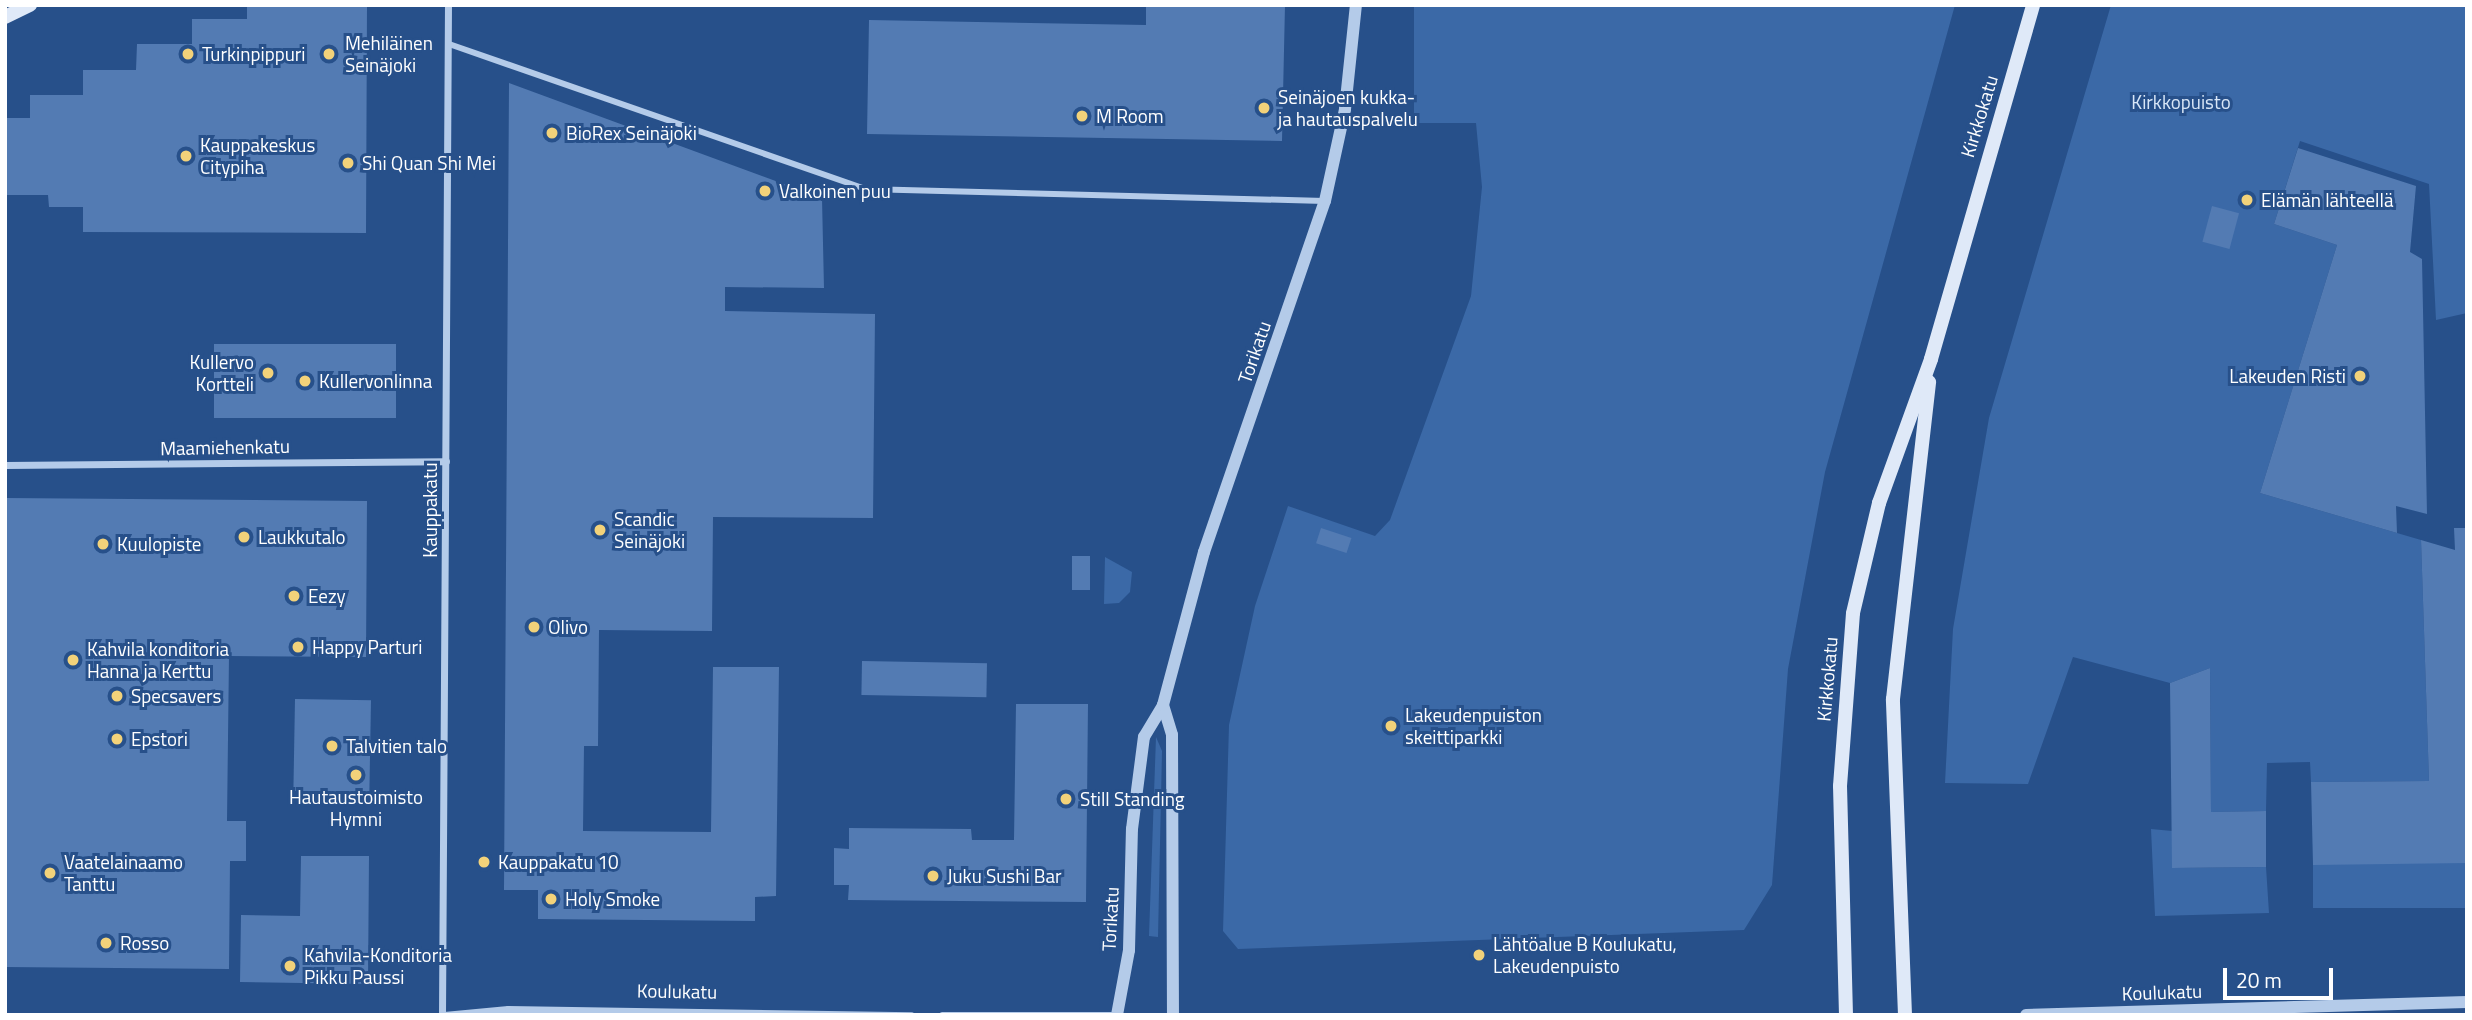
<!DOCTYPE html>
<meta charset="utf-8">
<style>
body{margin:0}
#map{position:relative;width:2472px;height:1020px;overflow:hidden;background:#27508a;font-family:"Titillium Web",sans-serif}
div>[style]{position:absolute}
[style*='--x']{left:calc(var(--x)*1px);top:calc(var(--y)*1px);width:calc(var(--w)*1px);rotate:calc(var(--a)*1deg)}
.green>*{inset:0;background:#3b69a7;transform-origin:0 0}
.building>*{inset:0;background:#537bb3;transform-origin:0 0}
.pedestrian>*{height:6px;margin:-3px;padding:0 3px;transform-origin:3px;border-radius:3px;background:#b4cbe9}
.minor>*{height:7px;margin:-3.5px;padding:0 3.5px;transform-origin:3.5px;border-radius:3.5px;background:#b4cbe9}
.tertiary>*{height:12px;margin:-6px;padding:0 6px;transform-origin:6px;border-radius:6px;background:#b4cbe9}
.secondary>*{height:14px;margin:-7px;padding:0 7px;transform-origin:7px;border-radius:7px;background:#dfe9f8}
.dots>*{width:19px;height:19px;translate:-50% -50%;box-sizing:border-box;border:4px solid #27508a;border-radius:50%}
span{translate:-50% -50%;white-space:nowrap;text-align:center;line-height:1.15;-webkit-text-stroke:6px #27508a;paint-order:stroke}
.poi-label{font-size:19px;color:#fff}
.left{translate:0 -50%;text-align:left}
.right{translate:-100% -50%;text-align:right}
.park-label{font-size:19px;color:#d8e6f7}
.street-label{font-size:19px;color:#fff}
.frame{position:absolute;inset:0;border:7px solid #fff;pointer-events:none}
.scale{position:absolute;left:2223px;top:968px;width:110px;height:32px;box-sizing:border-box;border:4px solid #fff;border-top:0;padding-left:9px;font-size:21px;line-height:24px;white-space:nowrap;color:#fff;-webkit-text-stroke:5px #27508a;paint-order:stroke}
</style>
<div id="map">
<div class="green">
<i style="clip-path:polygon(1414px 5px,1955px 5px,1825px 472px,1788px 669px,1772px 885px,1744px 930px,1238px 949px,1223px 931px,1229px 725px,1255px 606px,1288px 506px,1375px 536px,1390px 520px,1471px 296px,1482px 187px,1476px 123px,1414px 123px)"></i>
<i style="clip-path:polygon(2111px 5px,2467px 5px,2467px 313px,2436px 320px,2429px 184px,2300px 141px,2274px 224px,2337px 245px,2260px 493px,2421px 540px,2429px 781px,2311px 782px,2310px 762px,2267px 763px,2266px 811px,2211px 812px,2210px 668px,2170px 683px,2073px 657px,2028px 784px,1945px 783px,1953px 629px,1989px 418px)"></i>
<i style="clip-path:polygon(1105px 557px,1132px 572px,1130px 592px,1119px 603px,1104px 604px)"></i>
<i style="clip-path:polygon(1156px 737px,1162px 751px,1158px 937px,1149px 936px)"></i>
<i style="clip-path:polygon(2151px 829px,2172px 831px,2173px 868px,2266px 867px,2269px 913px,2155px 916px)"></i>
<i style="left:2467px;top:863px;width:45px;height:154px;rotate:90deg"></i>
</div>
<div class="building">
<i style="clip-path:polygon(247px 5px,367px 5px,366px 233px,83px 232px,83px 207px,49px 207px,48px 195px,5px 195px,5px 118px,30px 118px,30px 95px,83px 95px,83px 70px,136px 70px,137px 44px,192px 44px,192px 19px,247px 19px)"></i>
<i style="clip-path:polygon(1146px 5px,1285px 5px,1282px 141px,867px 134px,869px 20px,1146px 25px)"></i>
<i style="clip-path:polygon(509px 83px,822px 198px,824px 288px,725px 287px,725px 311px,875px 314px,873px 518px,713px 517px,712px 631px,599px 630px,598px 746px,584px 746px,583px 831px,711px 832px,713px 667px,779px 667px,776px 896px,755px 897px,755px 921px,538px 919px,538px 890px,504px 890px)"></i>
<i style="clip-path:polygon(2298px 148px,2416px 186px,2410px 252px,2422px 259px,2427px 514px,2396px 506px,2397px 533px,2260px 493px,2337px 245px,2274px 224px)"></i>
<i style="left:2212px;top:206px;width:28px;height:37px;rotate:15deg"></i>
<i style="left:214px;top:344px;width:182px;height:74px"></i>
<i style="clip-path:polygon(5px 498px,367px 501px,366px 657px,229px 656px,227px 821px,246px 821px,246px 861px,230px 861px,229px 969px,5px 967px)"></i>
<i style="left:1321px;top:528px;width:32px;height:16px;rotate:18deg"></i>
<i style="clip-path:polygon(2454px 528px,2467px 528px,2467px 863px,2313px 865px,2311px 782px,2429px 781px,2421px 540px,2455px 550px)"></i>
<i style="left:1072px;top:556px;width:18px;height:34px"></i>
<i style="left:862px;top:661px;width:125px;height:34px;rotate:1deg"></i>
<i style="clip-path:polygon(2210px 668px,2211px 812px,2266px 811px,2266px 867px,2172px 868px,2170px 683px)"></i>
<i style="left:295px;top:699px;width:76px;height:92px;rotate:1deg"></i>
<i style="clip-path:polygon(1016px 704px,1088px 704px,1086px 902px,848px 900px,849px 885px,834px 885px,834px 848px,849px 849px,849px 828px,971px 829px,972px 840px,1014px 840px)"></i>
<i style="clip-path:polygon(301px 856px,369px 856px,368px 984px,240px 982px,241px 915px,300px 916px)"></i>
</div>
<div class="pedestrian">
<i style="--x:449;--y:44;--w:441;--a:19.2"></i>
<i style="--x:865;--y:189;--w:460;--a:1.5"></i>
</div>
<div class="minor">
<i style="--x:5;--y:465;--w:441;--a:-0.5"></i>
<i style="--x:442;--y:1015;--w:1010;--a:-89.66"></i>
<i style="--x:444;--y:1015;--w:64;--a:-5.4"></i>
<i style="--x:508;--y:1009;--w:403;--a:0.9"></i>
<i style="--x:942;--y:1015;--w:175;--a:0"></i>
</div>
<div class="tertiary">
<i style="--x:1163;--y:705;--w:31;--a:73"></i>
<i style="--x:1172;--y:735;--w:280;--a:89.8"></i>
<i style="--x:1117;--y:1015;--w:66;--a:-79.5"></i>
<i style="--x:1129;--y:950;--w:121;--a:-88.6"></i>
<i style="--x:1132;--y:829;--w:93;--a:-82.6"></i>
<i style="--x:1144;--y:737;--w:37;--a:-59"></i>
<i style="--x:1163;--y:705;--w:158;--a:-75"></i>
<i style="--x:1204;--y:552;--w:371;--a:-71"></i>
<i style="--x:1325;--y:201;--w:94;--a:-77.7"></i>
<i style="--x:1345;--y:109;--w:105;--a:-84"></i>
<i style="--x:2026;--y:1015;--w:441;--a:-1.7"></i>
</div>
<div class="secondary">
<i style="--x:5;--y:17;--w:28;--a:-26"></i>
<i style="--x:1846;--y:1015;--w:229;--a:-91.5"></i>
<i style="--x:1840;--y:786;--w:173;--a:-85.7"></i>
<i style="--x:1853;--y:613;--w:113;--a:-76.7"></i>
<i style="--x:1879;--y:503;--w:153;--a:-70.1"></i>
<i style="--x:1931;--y:359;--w:368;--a:-73.9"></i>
<i style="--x:1905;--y:1015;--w:316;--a:-92.2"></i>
<i style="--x:1893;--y:699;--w:319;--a:-83.5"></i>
</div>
<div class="dots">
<i style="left:188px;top:54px;background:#f2d27a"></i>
<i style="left:329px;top:54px;background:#f2d27a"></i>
<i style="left:1264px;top:108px;background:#f2d27a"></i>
<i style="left:1082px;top:116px;background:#f2d27a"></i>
<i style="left:552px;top:133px;background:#f2d27a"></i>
<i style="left:186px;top:156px;background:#f2d27a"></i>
<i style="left:348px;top:163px;background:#f2d27a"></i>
<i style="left:765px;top:191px;background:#f2d27a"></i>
<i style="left:2247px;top:200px;background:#f2d27a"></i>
<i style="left:268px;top:373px;background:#f2d27a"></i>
<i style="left:2360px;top:376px;background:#f2d27a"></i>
<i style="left:305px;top:381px;background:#f2d27a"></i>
<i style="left:600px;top:530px;background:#f2d27a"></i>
<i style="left:244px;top:537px;background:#f2d27a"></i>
<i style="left:103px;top:544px;background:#f2d27a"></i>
<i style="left:294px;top:596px;background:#f2d27a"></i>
<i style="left:534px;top:627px;background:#f2d27a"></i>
<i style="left:298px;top:647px;background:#f2d27a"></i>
<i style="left:73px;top:660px;background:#f2d27a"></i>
<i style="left:117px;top:696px;background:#f2d27a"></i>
<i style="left:1391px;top:726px;background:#f2d27a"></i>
<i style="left:117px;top:739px;background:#f2d27a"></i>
<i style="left:332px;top:746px;background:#f2d27a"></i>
<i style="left:356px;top:775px;background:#f2d27a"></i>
<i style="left:1066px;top:799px;background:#f2d27a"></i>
<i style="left:484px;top:862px;background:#f2d27a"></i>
<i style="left:50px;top:873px;background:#f2d27a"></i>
<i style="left:933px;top:876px;background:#f2d27a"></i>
<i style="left:551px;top:899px;background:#f2d27a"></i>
<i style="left:106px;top:943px;background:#f2d27a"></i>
<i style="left:1479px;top:955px;background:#f2d27a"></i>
<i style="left:290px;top:966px;background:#f2d27a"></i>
</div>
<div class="poi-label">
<span class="left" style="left:345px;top:54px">Mehiläinen<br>Seinäjoki</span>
<span class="left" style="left:202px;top:54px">Turkinpippuri</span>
<span class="left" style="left:1278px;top:108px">Seinäjoen kukka-<br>ja hautauspalvelu</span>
<span class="left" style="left:1096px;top:116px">M Room</span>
<span class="left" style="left:566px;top:133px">BioRex Seinäjoki</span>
<span class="left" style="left:200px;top:156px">Kauppakeskus<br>Citypiha</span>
<span class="left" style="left:362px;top:163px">Shi Quan Shi Mei</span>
<span class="left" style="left:779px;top:191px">Valkoinen puu</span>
<span class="left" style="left:2261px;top:200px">Elämän lähteellä</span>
<span class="right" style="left:254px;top:373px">Kullervo<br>Kortteli</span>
<span class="right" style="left:2346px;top:376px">Lakeuden Risti</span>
<span class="left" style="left:319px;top:381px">Kullervonlinna</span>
<span class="left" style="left:614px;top:530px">Scandic<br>Seinäjoki</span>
<span class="left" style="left:258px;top:537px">Laukkutalo</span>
<span class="left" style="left:117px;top:544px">Kuulopiste</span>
<span class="left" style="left:308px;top:596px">Eezy</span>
<span class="left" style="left:548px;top:627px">Olivo</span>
<span class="left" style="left:312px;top:647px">Happy Parturi</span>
<span class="left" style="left:87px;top:660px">Kahvila konditoria<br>Hanna ja Kerttu</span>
<span class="left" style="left:131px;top:696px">Specsavers</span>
<span class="left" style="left:1405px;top:726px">Lakeudenpuiston<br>skeittiparkki</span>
<span class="left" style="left:131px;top:739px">Epstori</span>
<span class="left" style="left:346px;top:746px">Talvitien talo</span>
<span style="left:356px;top:808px">Hautaustoimisto<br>Hymni</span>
<span class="left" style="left:1080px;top:799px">Still Standing</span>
<span class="left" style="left:64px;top:873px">Vaatelainaamo<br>Tanttu</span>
<span class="left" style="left:498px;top:862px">Kauppakatu 10</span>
<span class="left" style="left:947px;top:876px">Juku Sushi Bar</span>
<span class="left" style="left:565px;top:899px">Holy Smoke</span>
<span class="left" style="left:120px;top:943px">Rosso</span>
<span class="left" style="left:1493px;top:955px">Lähtöalue B Koulukatu,<br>Lakeudenpuisto</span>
<span class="left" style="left:304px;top:966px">Kahvila-Konditoria<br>Pikku Paussi</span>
</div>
<div class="park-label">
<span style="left:2181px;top:102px">Kirkkopuisto</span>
</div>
<div class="street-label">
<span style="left:1979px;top:116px;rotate:-73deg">Kirkkokatu</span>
<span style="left:1254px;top:352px;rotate:-71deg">Torikatu</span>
<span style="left:225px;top:447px;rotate:-1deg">Maamiehenkatu</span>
<span style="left:430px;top:510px;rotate:-90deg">Kauppakatu</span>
<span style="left:1827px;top:679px;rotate:-85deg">Kirkkokatu</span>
<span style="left:1110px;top:919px;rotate:-87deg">Torikatu</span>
<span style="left:677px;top:991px;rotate:1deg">Koulukatu</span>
<span style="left:2162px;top:992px;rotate:-2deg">Koulukatu</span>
</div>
<div class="frame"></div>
<div class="scale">20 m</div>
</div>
